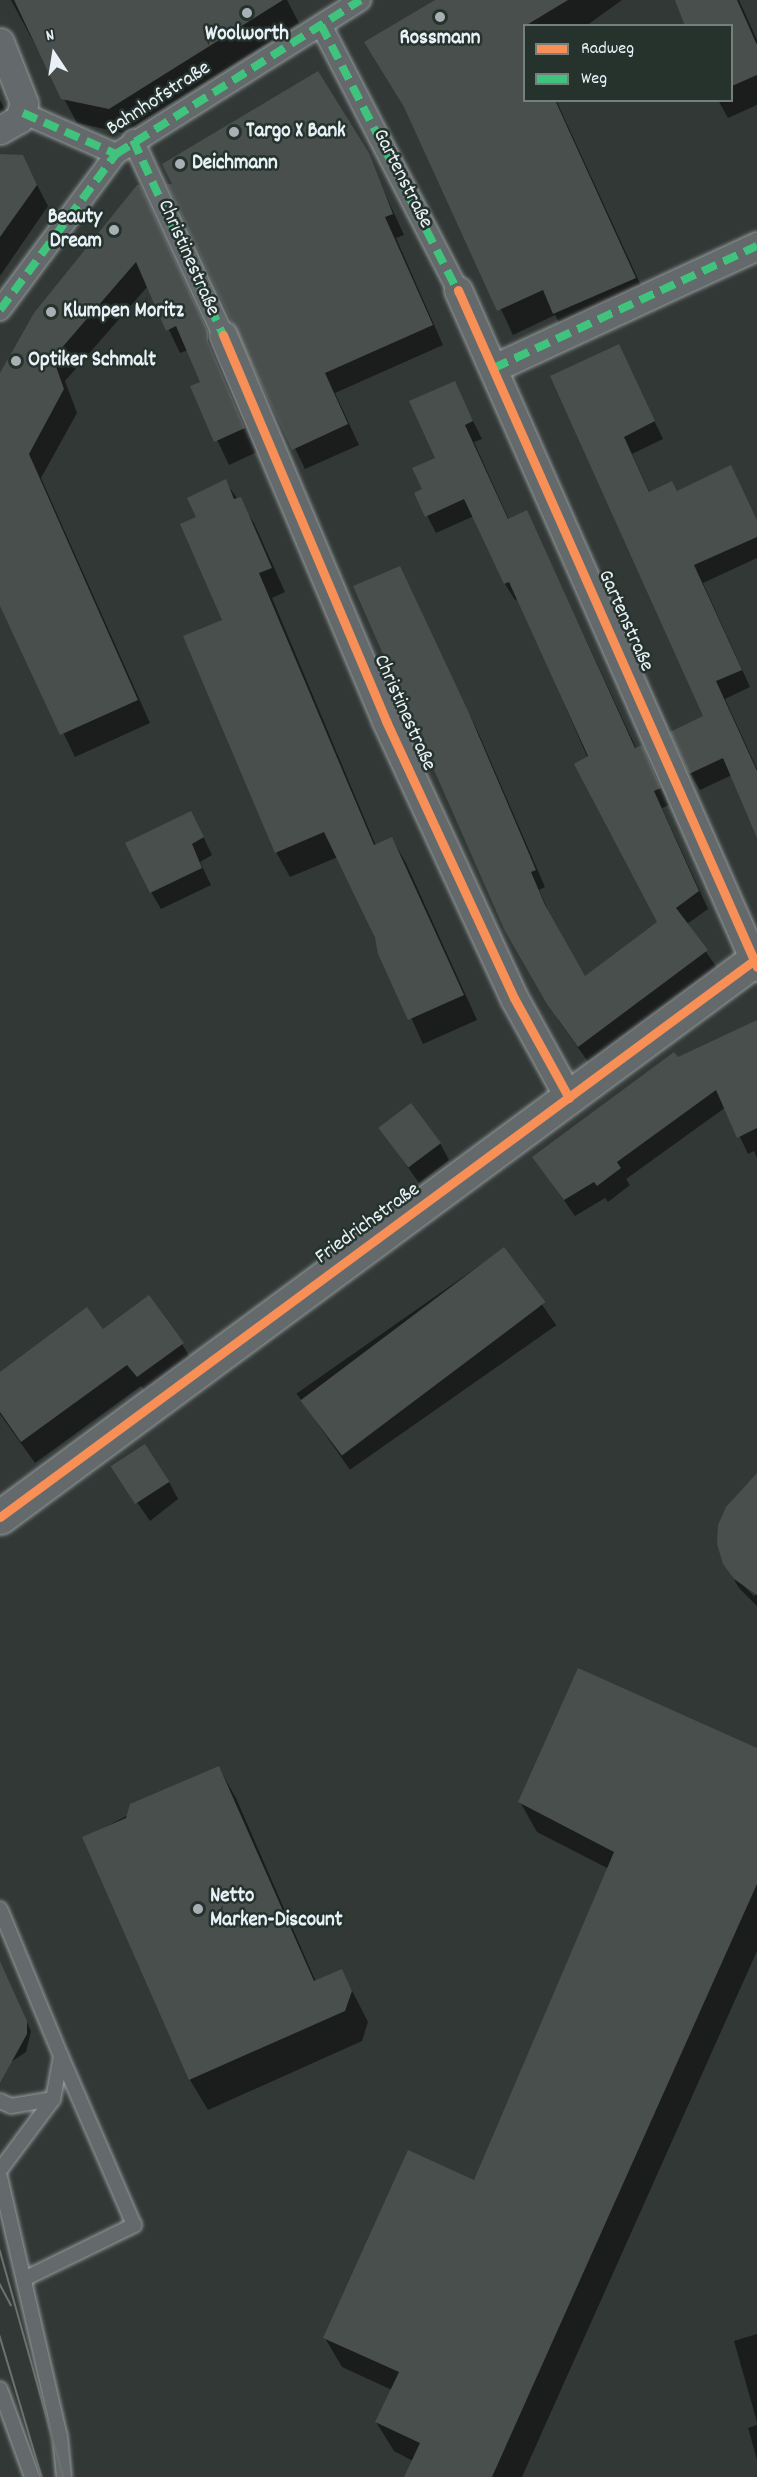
<!DOCTYPE html>
<meta charset="utf-8">
<style>
body{margin:0}
#map{position:relative;width:757px;height:2477px;overflow:hidden;background:#313835;font-family:Dekko,sans-serif}
div>[style]{position:absolute}
[style*='--x']{left:calc(var(--x)*1px);top:calc(var(--y)*1px);width:calc(var(--w)*1px);rotate:calc(var(--a)*1deg)}
.shadow>*{inset:0;background:#0007;transform-origin:0 0}
.building>*{inset:0;background:#494f4d;transform-origin:0 0}
.roads{filter:drop-shadow(0 0 2px #989d9e) drop-shadow(0 0 2px #989d9e)}
.service>*{height:14px;margin:-7px;padding:0 7px;transform-origin:7px;border-radius:7px;background:#646a6b}
.pedestrian>*{height:20px;margin:-10px;padding:0 10px;transform-origin:10px;border-radius:10px;background:#646a6b}
.minor>*{height:27px;margin:-13.5px;padding:0 13.5px;transform-origin:13.5px;border-radius:13.5px;background:#646a6b}
.secondary>*{height:33px;margin:-16.5px;padding:0 16.5px;transform-origin:16.5px;border-radius:16.5px;background:#646a6b}
.tram>*{height:1.5px;margin:-0.75px;padding:0 0.75px;transform-origin:0.75px;border-radius:0.75px;background:#6d7170}
.quiet>*{height:8px;margin-top:-4px;transform-origin:0;background:repeating-linear-gradient(90deg,#40c37c 0 15px,transparent 0 23px)}
.cycleway>*{height:9px;margin:-4.5px;padding:0 4.5px;transform-origin:4.5px;border-radius:4.5px;background:#f78f57}
.dots>*{width:16px;height:16px;translate:-50% -50%;box-sizing:border-box;border:3px solid #26332d;border-radius:50%}
span{translate:-50% -50%;white-space:nowrap;text-align:center;line-height:1.15;-webkit-text-stroke:5px #26332d;paint-order:stroke}
.poi-label{font-size:21px;color:#e8f1f8;font-weight:700}
.left{translate:0 -50%;text-align:left}
.right{translate:-100% -50%;text-align:right}
.street-label{font-size:21px;color:#e8f1f8}
.legend{position:absolute;left:523px;top:24px;width:210px;height:78px;box-sizing:border-box;background:#26332d;border:2px solid #747f7e;margin:0;padding:8px 10px;list-style:none;font-size:18px;color:#e8f1f8}
.legend li{display:flex;align-items:center;gap:12px;height:30px}
.legend b{width:30px;border:2px solid #747f7e}
.north{position:absolute;left:24px;top:24px;width:60px;height:60px;-webkit-text-stroke:4px #26332d;paint-order:stroke;rotate:348deg;font-size:16px;font-weight:700;line-height:24px;text-align:center;color:#e8f1f8}
.north::after{content:'';display:block;margin:auto;width:21px;height:27px;background:#e8f1f8;clip-path:polygon(50% 0,100% 100%,50% 72%,0 100%)}
</style>
<div id="map">
<div class="shadow">
<i style="clip-path:polygon(11px 0,287px 0,299px 23px,123px 133px,77px 123px)"></i>
<i style="clip-path:polygon(447px 0,622px 0,586px 26px,524px 26px,524px 100px,556px 100px,649px 303px,568px 338px,555px 315px,513px 335px,409px 113px)"></i>
<i style="clip-path:polygon(676px 0,739px 0,757px 40px,757px 105px,728px 118px,718px 100px,732px 100px,732px 26px)"></i>
<i style="clip-path:polygon(0 100px,12px 123px,0 133px)"></i>
<i style="clip-path:polygon(367px 154px,404px 235px,396px 238px,443px 345px,335px 393px,359px 445px,305px 469px,169px 186px)"></i>
<i style="clip-path:polygon(0 155px,22px 156px,48px 206px,0 276px)"></i>
<i style="clip-path:polygon(140px 187px,221px 356px,221px 366px,257px 452px,229px 465px,192px 387px,202px 382px,188px 350px,180px 353px,148px 286px,65px 381px,77px 413px,41px 478px,150px 723px,75px 757px,0 603px,0 375px)"></i>
<i style="clip-path:polygon(618px 345px,663px 439px,632px 454px,650px 493px,677px 492px,731px 467px,757px 520px,757px 558px,703px 583px,750px 687px,725px 699px,757px 769px,757px 834px,732px 775px,700px 790px,690px 773px,672px 732px,705px 717px,552px 376px)"></i>
<i style="clip-path:polygon(454px 383px,482px 439px,474px 442px,509px 520px,527px 512px,637px 750px,641px 747px,651px 764px,669px 805px,662px 808px,708px 909px,687px 924px,717px 968px,589px 1063px,559px 1021px,507px 930px,399px 568px,478px 732px,545px 887px,539px 890px,554px 924px,584px 978px,659px 923px,519px 599px,515px 600px,505px 584px,474px 516px,436px 533px,416px 494px,424px 489px,437px 458px)"></i>
<i style="clip-path:polygon(225px 481px,254px 523px,285px 592px,272px 598px,376px 846px,392px 839px,406px 863px,477px 1020px,423px 1044px,338px 857px,290px 877px,276px 852px,198px 517px)"></i>
<i style="clip-path:polygon(200px 830px,212px 855px,200px 862px,211px 885px,161px 909px,151px 892px)"></i>
<i style="clip-path:polygon(757px 1026px,757px 1158px,754px 1151px,748px 1154px,726px 1107px,626px 1179px,630px 1185px,608px 1202px,605px 1198px,575px 1216px,534px 1157px,678px 1059px)"></i>
<i style="clip-path:polygon(380px 1128px,440px 1143px,449px 1160px,419px 1183px)"></i>
<i style="left:503px;top:1249px;width:93px;height:252px;rotate:55deg"></i>
<i style="clip-path:polygon(102px 1332px,182px 1344px,195px 1366px,151px 1398px,141px 1386px,35px 1463px,0 1414px,0 1374px)"></i>
<i style="clip-path:polygon(114px 1469px,169px 1482px,178px 1499px,150px 1521px)"></i>
<i style="clip-path:polygon(evenodd,757px 1486px,757px 1606px,739px 1588px,724px 1563px,757px 1486px,732px 1574px,757px 1594px,754px 1596px,732px 1574px)"></i>
<i style="clip-path:polygon(757px 1749px,757px 1951px,522px 2477px,406px 2477px,413px 2461px,394px 2451px,376px 2422px,392px 2390px,342px 2367px,325px 2338px,475px 2182px,609px 1869px,537px 1832px,520px 1802px)"></i>
<i style="clip-path:polygon(219px 1768px,236px 1798px,316px 1982px,342px 1971px,368px 2022px,362px 2041px,208px 2110px,190px 2080px,84px 1838px)"></i>
<i style="clip-path:polygon(0 1962px,31px 2031px,26px 2052px,8px 2064px,0 2063px)"></i>
<i style="clip-path:polygon(757px 2334px,757px 2422px,734px 2341px)"></i>
<i style="clip-path:polygon(757px 2425px,757px 2460px,748px 2428px)"></i>
</div>
<div class="building">
<i style="clip-path:polygon(14px 0,283px 0,109px 109px,61px 99px)"></i>
<i style="clip-path:polygon(435px 0,568px 0,525px 26px,525px 100px,555px 100px,636px 278px,553px 314px,543px 290px,497px 311px,404px 107px,364px 42px)"></i>
<i style="clip-path:polygon(675px 0,737px 0,757px 45px,757px 75px,732px 86px,732px 26px,685px 26px)"></i>
<i style="clip-path:polygon(318px 71px,369px 153px,393px 214px,385px 217px,433px 325px,325px 373px,348px 424px,292px 450px,167px 184px,172px 184px,162px 164px)"></i>
<i style="clip-path:polygon(0 154px,23px 155px,37px 185px,0 237px)"></i>
<i style="clip-path:polygon(137px 185px,140px 185px,208px 331px,208px 341px,245px 428px,214px 442px,190px 386px,200px 382px,176px 326px,166px 331px,136px 262px,53px 358px,64px 389px,29px 454px,138px 700px,60px 735px,0 606px,0 373px,34px 313px)"></i>
<i style="clip-path:polygon(619px 344px,655px 421px,624px 437px,649px 492px,672px 481px,677px 491px,731px 465px,757px 520px,757px 537px,694px 565px,742px 670px,716px 681px,757px 771px,757px 838px,723px 758px,689px 774px,670px 732px,703px 716px,550px 376px)"></i>
<i style="clip-path:polygon(455px 381px,473px 421px,465px 425px,508px 519px,527px 510px,635px 748px,642px 745px,661px 788px,654px 791px,699px 891px,676px 908px,708px 950px,578px 1047px,547px 1004px,505px 931px,353px 586px,400px 566px,469px 713px,536px 870px,531px 872px,545px 905px,585px 976px,657px 922px,574px 764px,588px 756px,509px 582px,504px 584px,464px 499px,425px 517px,414px 493px,422px 489px,412px 468px,435px 458px,409px 401px)"></i>
<i style="clip-path:polygon(226px 479px,234px 499px,241px 497px,272px 568px,259px 573px,374px 845px,392px 837px,464px 995px,408px 1020px,378px 954px,375px 938px,324px 832px,275px 853px,183px 636px,222px 620px,180px 524px,196px 517px,187px 498px)"></i>
<i style="clip-path:polygon(191px 811px,204px 837px,192px 844px,202px 868px,150px 893px,125px 843px)"></i>
<i style="clip-path:polygon(757px 1020px,757px 1128px,737px 1138px,716px 1090px,617px 1162px,621px 1168px,597px 1186px,594px 1182px,564px 1200px,532px 1157px,674px 1052px,678px 1057px)"></i>
<i style="left:411px;top:1103px;width:50px;height:41px;rotate:53deg"></i>
<i style="left:504px;top:1247px;width:69px;height:255px;rotate:53deg"></i>
<i style="clip-path:polygon(149px 1295px,184px 1343px,137px 1377px,127px 1365px,21px 1442px,0 1412px,0 1372px,87px 1307px,103px 1329px)"></i>
<i style="left:145px;top:1444px;width:45px;height:41px;rotate:57deg"></i>
<i style="clip-path:polygon(757px 1473px,757px 1595px,734px 1579px,723px 1564px,717px 1544px,718px 1525px,726px 1507px)"></i>
<i style="clip-path:polygon(578px 1668px,757px 1748px,757px 1884px,492px 2477px,404px 2477px,420px 2443px,375px 2422px,399px 2372px,323px 2338px,408px 2150px,474px 2180px,614px 1852px,518px 1802px)"></i>
<i style="clip-path:polygon(219px 1766px,314px 1981px,342px 1969px,352px 1991px,345px 2011px,189px 2080px,82px 1837px,126px 1818px,130px 1804px)"></i>
<i style="clip-path:polygon(0 1961px,27px 2021px,27px 2034px,0 2083px)"></i>
</div>
<div class="roads">
<div class="service">
<i style="--x:0;--y:1909;--w:159;--a:67.5"></i>
<i style="--x:61;--y:2056;--w:44;--a:100.5"></i>
<i style="--x:53;--y:2099;--w:89;--a:126.7"></i>
<i style="--x:0;--y:2101;--w:12;--a:24"></i>
<i style="--x:11;--y:2106;--w:43;--a:-9.5"></i>
<i style="--x:0;--y:2177;--w:266;--a:77"></i>
<i style="--x:60;--y:2436;--w:41;--a:84.4"></i>
<i style="--x:24;--y:2279;--w:123;--a:-26.1"></i>
<i style="--x:134;--y:2225;--w:184;--a:-113.4"></i>
<i style="--x:0;--y:2389;--w:94;--a:70"></i>
</div>
<div class="pedestrian">
<i style="--x:321;--y:25;--w:298;--a:62.7"></i>
<i style="--x:23;--y:113;--w:102;--a:23.8"></i>
<i style="--x:133;--y:140;--w:215;--a:65.2"></i>
<i style="--x:0;--y:310;--w:194;--a:-53.4"></i>
<i style="--x:116;--y:154;--w:289;--a:-32.2"></i>
</div>
<div class="minor">
<i style="--x:0;--y:42;--w:66;--a:68.5"></i>
<i style="--x:24;--y:103;--w:17;--a:107"></i>
<i style="--x:19;--y:119;--w:22;--a:150"></i>
<i style="--x:458;--y:290;--w:740;--a:66.17"></i>
<i style="--x:223;--y:335;--w:419;--a:67.1"></i>
<i style="--x:386;--y:721;--w:305;--a:65.2"></i>
<i style="--x:514;--y:998;--w:114;--a:61.2"></i>
<i style="--x:494;--y:368;--w:290;--a:-24.9"></i>
</div>
<div class="secondary">
<i style="--x:0;--y:1517;--w:941;--a:-36.44"></i>
</div>
</div>
<div class="tram">
<i style="--x:0;--y:2250;--w:236;--a:74.3"></i>
<i style="--x:0;--y:2284;--w:24;--a:62"></i>
<i style="--x:0;--y:2336;--w:147;--a:73.4"></i>
</div>
<div class="quiet">
<i style="--x:321;--y:25;--w:302;--a:62.8"></i>
<i style="--x:23;--y:113;--w:102;--a:23.8"></i>
<i style="--x:133;--y:140;--w:215;--a:65.2"></i>
<i style="--x:0;--y:310;--w:194;--a:-53.4"></i>
<i style="--x:116;--y:154;--w:289;--a:-32.2"></i>
<i style="--x:494;--y:368;--w:290;--a:-24.9"></i>
</div>
<div class="cycleway">
<i style="--x:458;--y:290;--w:740;--a:66.17"></i>
<i style="--x:223;--y:335;--w:419;--a:67.1"></i>
<i style="--x:386;--y:721;--w:305;--a:65.2"></i>
<i style="--x:514;--y:998;--w:114;--a:61.2"></i>
<i style="--x:0;--y:1517;--w:941;--a:-36.44"></i>
</div>
<div class="dots">
<i style="left:247px;top:13px;background:#a8b0b4"></i>
<i style="left:440px;top:17px;background:#a8b0b4"></i>
<i style="left:234px;top:132px;background:#a8b0b4"></i>
<i style="left:180px;top:164px;background:#a8b0b4"></i>
<i style="left:114px;top:230px;background:#a8b0b4"></i>
<i style="left:51px;top:312px;background:#a8b0b4"></i>
<i style="left:16px;top:361px;background:#a8b0b4"></i>
<i style="left:198px;top:1909px;background:#a8b0b4"></i>
</div>
<div class="poi-label">
<span style="left:247px;top:35px">Woolworth</span>
<span style="left:440px;top:39px">Rossmann</span>
<span class="left" style="left:246px;top:132px">Targo X Bank</span>
<span class="left" style="left:192px;top:164px">Deichmann</span>
<span class="right" style="left:102px;top:230px">Beauty<br>Dream</span>
<span class="left" style="left:63px;top:312px">Klumpen Moritz</span>
<span class="left" style="left:28px;top:361px">Optiker Schmalt</span>
<span class="left" style="left:210px;top:1909px">Netto<br>Marken-Discount</span>
</div>
<div class="street-label">
<span style="left:159px;top:99px;rotate:-33deg">Bahnhofstraße</span>
<span style="left:402px;top:179px;rotate:63deg">Gartenstraße</span>
<span style="left:188px;top:258px;rotate:66deg">Christinestraße</span>
<span style="left:625px;top:621px;rotate:66deg">Gartenstraße</span>
<span style="left:404px;top:713px;rotate:66deg">Christinestraße</span>
<span style="left:368px;top:1224px;rotate:-36deg">Friedrichstraße</span>
</div>
<ul class="legend">
<li><b style="height:8px;background:#f78f57"></b>Radweg</li>
<li><b style="height:8px;background:#40c37c"></b>Weg</li>
</ul>
<div class="north">N</div>
</div>
